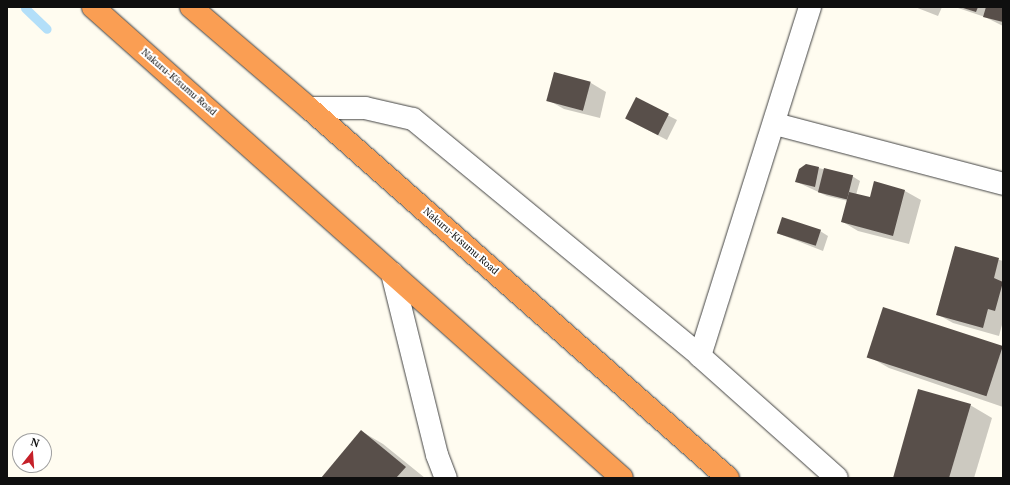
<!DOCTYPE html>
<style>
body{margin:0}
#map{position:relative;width:1010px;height:485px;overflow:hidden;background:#fffcf0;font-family:"PT Serif",serif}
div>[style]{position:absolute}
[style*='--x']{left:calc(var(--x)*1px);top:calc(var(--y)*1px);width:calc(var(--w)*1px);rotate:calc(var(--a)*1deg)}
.shadow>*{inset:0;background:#0003}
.stream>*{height:9px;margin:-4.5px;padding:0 4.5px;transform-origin:4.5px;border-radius:4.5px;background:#b3dff9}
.building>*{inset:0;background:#584f4a;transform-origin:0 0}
.roads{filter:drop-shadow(0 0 1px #424242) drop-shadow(0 0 1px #424242)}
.minor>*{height:22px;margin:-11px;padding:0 11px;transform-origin:11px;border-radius:11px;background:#fff}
.highway>*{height:22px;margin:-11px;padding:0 11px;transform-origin:11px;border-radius:11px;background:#fa9e53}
span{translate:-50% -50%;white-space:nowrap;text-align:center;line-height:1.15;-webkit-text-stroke:4px #fff;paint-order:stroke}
.street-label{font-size:10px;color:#0f0f0f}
.frame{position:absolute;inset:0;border:8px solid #0f0f0f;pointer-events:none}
.north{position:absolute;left:12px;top:433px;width:40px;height:40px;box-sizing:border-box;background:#fff;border:1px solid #9f9f9f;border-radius:50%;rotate:17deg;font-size:11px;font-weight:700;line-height:16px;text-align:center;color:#0f0f0f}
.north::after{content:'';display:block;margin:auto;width:14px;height:18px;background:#c52029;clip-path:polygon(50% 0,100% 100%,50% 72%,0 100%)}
</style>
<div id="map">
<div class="shadow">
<i style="clip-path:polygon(915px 7px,942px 7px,938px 16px)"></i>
<i style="clip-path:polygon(955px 7px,1003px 7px,1003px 26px,985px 17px)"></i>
<i style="clip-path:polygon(591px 83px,606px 92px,600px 118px,564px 109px,548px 100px)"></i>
<i style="clip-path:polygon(636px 99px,677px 120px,667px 140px,634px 123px)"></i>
<i style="clip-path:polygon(806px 165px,852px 176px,860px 181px,856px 195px,870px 199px,875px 182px,905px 191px,921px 200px,909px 244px,858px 231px,843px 222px,848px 201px,827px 196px,797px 182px)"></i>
<i style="clip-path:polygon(820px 231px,828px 236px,823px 251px,777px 233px)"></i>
<i style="clip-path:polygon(956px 247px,1003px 261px,1003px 321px,999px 336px,953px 323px,937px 314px)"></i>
<i style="clip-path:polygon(1003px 348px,1003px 407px,889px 368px,868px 356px)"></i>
<i style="clip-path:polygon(970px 405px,992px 418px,974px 478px,894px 478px)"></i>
<i style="clip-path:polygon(361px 431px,383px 444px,425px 478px,322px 478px)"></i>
</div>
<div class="stream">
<i style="--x:25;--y:8;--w:30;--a:44"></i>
</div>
<div class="building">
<i style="clip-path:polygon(960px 7px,978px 7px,976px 12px)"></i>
<i style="clip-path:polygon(986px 7px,1003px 7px,1003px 22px,983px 17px)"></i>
<i style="left:554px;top:72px;width:38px;height:30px;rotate:15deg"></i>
<i style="left:636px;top:97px;width:37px;height:24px;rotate:27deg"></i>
<i style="clip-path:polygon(806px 164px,819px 167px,815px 187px,795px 182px,799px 169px)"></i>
<i style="left:824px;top:168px;width:30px;height:25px;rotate:14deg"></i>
<i style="clip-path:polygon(874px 181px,905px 190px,893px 236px,841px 222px,849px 192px,870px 197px)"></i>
<i style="left:782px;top:217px;width:41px;height:17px;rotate:18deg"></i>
<i style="clip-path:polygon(955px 246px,999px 258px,994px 278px,1003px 282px,995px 311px,988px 309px,983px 328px,936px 315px)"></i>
<i style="left:883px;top:307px;width:126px;height:53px;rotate:18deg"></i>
<i style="clip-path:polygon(918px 389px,971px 404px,949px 478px,893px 478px)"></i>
<i style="clip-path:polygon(361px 430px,406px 467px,396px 478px,321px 478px)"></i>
</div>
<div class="roads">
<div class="minor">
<i style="--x:309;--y:108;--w:56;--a:0"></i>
<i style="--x:365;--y:108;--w:49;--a:12.9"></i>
<i style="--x:413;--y:119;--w:372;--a:39.5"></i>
<i style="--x:700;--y:356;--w:183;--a:41.7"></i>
<i style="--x:775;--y:124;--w:236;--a:14.7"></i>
<i style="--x:392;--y:273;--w:187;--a:76.1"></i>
<i style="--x:437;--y:455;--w:25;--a:69"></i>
<i style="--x:700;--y:356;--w:366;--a:-72.5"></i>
</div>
<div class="highway">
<i style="--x:93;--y:7;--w:708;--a:41.68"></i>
<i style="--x:191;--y:7;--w:155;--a:40.6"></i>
<i style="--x:309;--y:108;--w:559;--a:41.45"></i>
</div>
</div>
<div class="street-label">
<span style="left:179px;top:82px;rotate:41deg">Nakuru-Kisumu Road</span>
<span style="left:461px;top:241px;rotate:41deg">Nakuru-Kisumu Road</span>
</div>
<div class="frame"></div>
<div class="north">N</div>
</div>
